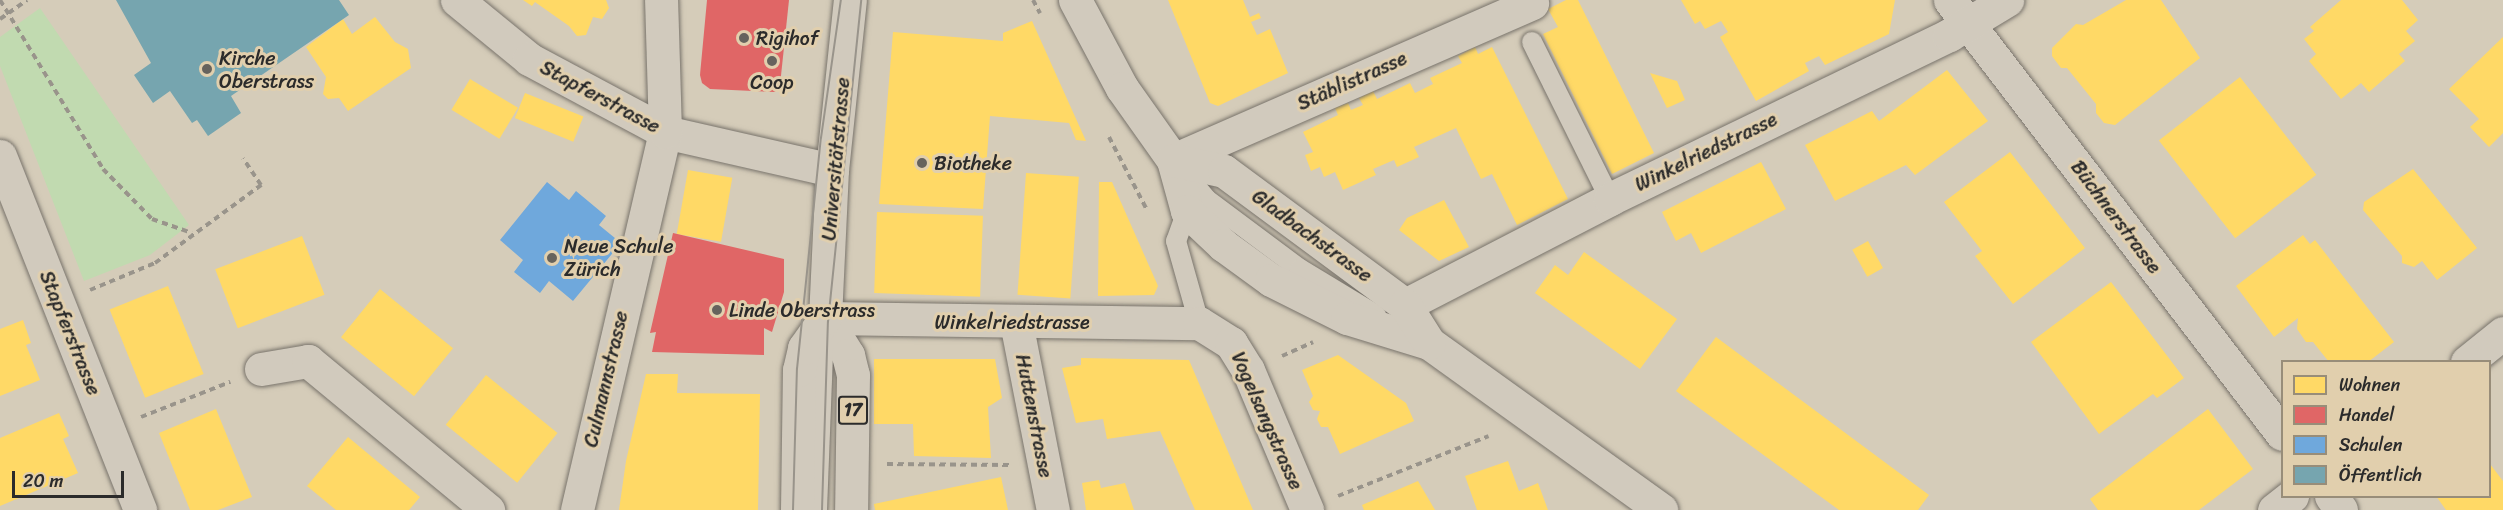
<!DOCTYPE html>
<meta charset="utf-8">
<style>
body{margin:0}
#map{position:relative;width:2503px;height:510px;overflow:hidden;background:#d5ccb9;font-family:Sriracha,sans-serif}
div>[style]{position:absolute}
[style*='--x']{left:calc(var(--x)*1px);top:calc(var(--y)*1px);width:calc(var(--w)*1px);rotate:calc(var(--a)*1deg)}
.green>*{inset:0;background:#c1dab0}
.homes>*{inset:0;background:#ffd966;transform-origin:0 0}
.shops>*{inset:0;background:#e06666}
.schools>*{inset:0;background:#6fa8dc}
.public>*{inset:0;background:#76a5af}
.path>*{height:4px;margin-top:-2px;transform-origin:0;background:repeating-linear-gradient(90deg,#99948b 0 6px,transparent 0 10.5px)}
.roads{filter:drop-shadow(0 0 2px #78736b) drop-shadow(0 0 2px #78736b)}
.service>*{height:20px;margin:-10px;padding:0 10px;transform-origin:10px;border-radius:10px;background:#d1cabd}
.minor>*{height:33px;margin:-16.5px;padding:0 16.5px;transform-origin:16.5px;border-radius:16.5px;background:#d1cabd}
.tertiary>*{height:33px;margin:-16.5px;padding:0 16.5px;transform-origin:16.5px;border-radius:16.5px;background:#d1cabd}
.primary>*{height:33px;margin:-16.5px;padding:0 16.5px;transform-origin:16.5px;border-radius:16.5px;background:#d1cabd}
.tram>*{height:1.5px;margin:-0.75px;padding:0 0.75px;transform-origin:0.75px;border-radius:0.75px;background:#99948b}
.dots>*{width:16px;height:16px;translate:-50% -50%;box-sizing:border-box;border:3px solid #e1cfad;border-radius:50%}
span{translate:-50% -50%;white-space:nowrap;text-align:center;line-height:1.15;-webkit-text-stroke:6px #e1cfad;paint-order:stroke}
.shield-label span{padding:2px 4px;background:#e1cfad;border:2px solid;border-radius:4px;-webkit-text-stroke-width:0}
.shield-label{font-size:18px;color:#2b2b2b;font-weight:700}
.poi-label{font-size:20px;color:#2b2b2b}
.left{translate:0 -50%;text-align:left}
.street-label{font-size:20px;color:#2b2b2b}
.legend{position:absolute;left:2281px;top:360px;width:210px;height:138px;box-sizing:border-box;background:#e1cfad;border:2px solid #988d79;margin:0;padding:8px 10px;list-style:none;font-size:18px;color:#2b2b2b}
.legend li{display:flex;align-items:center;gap:12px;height:30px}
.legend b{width:30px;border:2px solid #988d79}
.scale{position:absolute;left:12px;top:471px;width:112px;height:27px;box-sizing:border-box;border:3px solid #2b2b2b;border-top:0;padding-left:8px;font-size:18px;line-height:21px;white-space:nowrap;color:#2b2b2b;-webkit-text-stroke:4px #e1cfad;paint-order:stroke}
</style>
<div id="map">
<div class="green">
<i style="clip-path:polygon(40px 8px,189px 225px,150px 255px,84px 281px,0 66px,0 37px)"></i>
</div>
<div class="homes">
<i style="clip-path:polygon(523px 0,606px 0,609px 8px,602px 19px,593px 17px,586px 35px,577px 36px,569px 26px,535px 2px,532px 6px)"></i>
<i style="clip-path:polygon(1168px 0,1243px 0,1250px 17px,1259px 13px,1261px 18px,1251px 22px,1257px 35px,1270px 29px,1288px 73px,1218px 106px,1210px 103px)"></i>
<i style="clip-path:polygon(1566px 0,1578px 0,1654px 153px,1612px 174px,1543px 34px,1558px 27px,1548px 9px)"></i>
<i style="clip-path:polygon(1681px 0,1895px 0,1889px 34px,1825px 65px,1819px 56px,1805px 63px,1809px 71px,1756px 101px,1720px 37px,1728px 32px,1721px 21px,1705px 29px,1700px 21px,1695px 24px)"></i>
<i style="clip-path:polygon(2126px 0,2161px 0,2200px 58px,2115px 125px,2104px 123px,2096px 113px,2096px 104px,2067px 68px,2061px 68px,2052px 56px,2052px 48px,2076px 24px,2083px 25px)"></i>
<i style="clip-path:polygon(2341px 0,2402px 0,2418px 20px,2406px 31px,2415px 41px,2399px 54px,2405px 61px,2369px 92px,2361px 83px,2341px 99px,2309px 61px,2316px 54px,2304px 39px,2314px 31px,2310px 27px)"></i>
<i style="clip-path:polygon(375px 17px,395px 42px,408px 49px,411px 68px,348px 111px,339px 98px,328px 99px,323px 94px,326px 77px,306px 47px,343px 19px,352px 34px)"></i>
<i style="clip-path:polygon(1032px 21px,1086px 141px,1076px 140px,1069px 123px,990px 116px,983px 209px,879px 204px,893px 32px,1003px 41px,1003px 33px)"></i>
<i style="clip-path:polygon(2503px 37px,2503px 133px,2489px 147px,2470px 127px,2479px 119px,2449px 89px)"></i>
<i style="clip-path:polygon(1475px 47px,1478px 54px,1492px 47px,1568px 199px,1517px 225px,1492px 174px,1481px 179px,1456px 128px,1414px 147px,1419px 157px,1397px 167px,1394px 160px,1373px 169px,1376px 175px,1343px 190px,1335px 172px,1324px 177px,1320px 167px,1311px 171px,1305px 155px,1313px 152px,1303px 132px,1338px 115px,1335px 108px,1348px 103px,1351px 110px,1363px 105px,1359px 98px,1373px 91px,1377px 99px,1410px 83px,1415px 93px,1433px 84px,1430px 78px,1462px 63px,1458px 56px)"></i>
<i style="clip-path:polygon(1947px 70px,1988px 121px,1915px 175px,1906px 165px,1835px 201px,1805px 145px,1872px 111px,1879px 121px)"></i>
<i style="clip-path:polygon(1650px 73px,1677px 81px,1685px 100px,1667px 108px)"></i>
<i style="left:2240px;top:77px;width:124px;height:103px;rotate:52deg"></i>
<i style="left:470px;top:79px;width:56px;height:36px;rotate:31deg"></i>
<i style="left:525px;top:93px;width:63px;height:27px;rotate:22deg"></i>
<i style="clip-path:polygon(2010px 152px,2085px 248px,2013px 304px,1975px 256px,1982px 251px,1944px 202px)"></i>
<i style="clip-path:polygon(1761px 162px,1786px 209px,1701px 253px,1691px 233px,1676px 241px,1662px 212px)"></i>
<i style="clip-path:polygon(2413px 169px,2477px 248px,2437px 280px,2422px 261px,2414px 267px,2402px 263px,2402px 256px,2363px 210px,2364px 202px)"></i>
<i style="left:688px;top:170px;width:45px;height:65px;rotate:10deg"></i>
<i style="left:1026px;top:173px;width:53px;height:122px;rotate:4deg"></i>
<i style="clip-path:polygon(1099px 182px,1112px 182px,1158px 286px,1154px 295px,1098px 296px)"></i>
<i style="clip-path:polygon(1444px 200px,1469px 247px,1439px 261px,1399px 230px,1407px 218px)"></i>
<i style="left:877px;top:212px;width:106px;height:81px;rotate:2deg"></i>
<i style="clip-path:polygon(2303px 235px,2310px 244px,2315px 240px,2394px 342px,2368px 362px,2329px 362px,2313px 342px,2306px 342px,2297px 329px,2298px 318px,2274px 337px,2236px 286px)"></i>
<i style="left:302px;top:236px;width:63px;height:93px;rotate:69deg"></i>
<i style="left:1868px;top:241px;width:31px;height:18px;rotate:61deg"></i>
<i style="clip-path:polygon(1584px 252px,1677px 319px,1640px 369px,1535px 293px,1555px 265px,1568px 275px)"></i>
<i style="clip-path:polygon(2111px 282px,2184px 378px,2157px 398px,2153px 394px,2099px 434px,2031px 342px)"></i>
<i style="left:168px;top:286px;width:95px;height:63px;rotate:68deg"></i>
<i style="left:380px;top:289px;width:94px;height:62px;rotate:39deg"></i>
<i style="clip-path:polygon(23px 320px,31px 343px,26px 345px,40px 380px,0 396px,0 329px)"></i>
<i style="clip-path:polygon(1716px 337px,1929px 495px,1918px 510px,1839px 510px,1676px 391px)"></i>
<i style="clip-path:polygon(1338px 355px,1406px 403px,1414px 421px,1340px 454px,1328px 427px,1321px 427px,1317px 419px,1320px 411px,1313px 410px,1309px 402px,1313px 396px,1302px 370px)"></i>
<i style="clip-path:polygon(1081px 358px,1189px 360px,1253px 510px,1195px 510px,1160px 431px,1107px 439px,1103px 419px,1076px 423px,1062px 368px,1081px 365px)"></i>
<i style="clip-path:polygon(874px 359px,995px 359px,1002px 398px,988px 407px,991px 458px,914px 456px,913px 424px,874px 424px)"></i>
<i style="clip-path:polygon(646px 374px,678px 374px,677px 393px,760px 394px,758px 510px,619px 510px,626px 461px)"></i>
<i style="left:486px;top:375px;width:92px;height:64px;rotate:39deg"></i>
<i style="clip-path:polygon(216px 409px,252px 497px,218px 510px,190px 510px,159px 433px)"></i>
<i style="clip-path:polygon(2208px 409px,2253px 469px,2199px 510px,2098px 510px,2090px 499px)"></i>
<i style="clip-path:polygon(59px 413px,69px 436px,63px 439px,78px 473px,0 506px,0 438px)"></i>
<i style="clip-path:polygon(348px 437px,420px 497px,409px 510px,336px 510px,307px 486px)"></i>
<i style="clip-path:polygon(1508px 461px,1519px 491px,1538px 483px,1548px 510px,1477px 510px,1465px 476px)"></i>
<i style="clip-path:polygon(2490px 464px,2503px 481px,2503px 510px,2446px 510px,2436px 496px,2490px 496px)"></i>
<i style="left:1001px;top:477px;width:34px;height:130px;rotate:78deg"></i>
<i style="clip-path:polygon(1099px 480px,1101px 488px,1125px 483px,1134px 510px,1086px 510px,1082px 483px)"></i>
<i style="clip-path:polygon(1418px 481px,1435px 510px,1364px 510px,1362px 505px)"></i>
</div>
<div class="shops">
<i style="clip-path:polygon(707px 0,789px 0,780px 85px,775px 92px,710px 89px,702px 83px,700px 75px)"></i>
<i style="clip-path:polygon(673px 233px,784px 259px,784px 292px,772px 332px,764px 328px,764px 355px,652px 352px,656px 332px,650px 333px)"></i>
</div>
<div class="schools">
<i style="clip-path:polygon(547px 182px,569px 200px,576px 191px,606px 216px,599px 225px,621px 243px,573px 301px,549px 281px,540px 293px,514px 272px,523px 260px,500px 240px)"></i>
</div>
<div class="public">
<i style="clip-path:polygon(116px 0,339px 0,349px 15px,231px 96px,241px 113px,208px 136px,197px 120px,192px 123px,170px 91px,153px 103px,134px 75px,151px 63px)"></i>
</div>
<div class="path">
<i style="--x:0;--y:0;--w:198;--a:58.6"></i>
<i style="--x:103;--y:169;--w:70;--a:45.6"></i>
<i style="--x:152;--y:219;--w:42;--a:19.3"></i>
<i style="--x:1033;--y:0;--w:15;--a:62"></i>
<i style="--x:0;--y:19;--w:33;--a:-35"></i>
<i style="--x:1109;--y:137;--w:82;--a:62.5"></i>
<i style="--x:90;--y:290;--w:70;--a:-22.6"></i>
<i style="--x:155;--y:263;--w:132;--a:-36.3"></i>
<i style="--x:261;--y:185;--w:32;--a:-124"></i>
<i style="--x:1282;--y:356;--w:34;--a:-24"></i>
<i style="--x:141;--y:417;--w:96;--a:-21.5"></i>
<i style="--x:887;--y:464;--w:122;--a:0.5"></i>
<i style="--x:1338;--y:496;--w:162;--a:-21.7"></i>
</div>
<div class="roads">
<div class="service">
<i style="--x:1532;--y:42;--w:175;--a:63.6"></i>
<i style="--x:1182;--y:170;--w:38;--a:50"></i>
<i style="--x:1206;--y:199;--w:117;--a:36.7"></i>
<i style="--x:1300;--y:269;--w:89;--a:31.2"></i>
<i style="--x:1187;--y:211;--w:32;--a:110"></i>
<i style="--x:1176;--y:241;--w:85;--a:74.3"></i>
<i style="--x:817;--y:510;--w:183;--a:-87.8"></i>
</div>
<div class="minor">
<i style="--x:457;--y:0;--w:93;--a:39.3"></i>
<i style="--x:529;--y:59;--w:154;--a:28.2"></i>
<i style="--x:665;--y:132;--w:171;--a:12.8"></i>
<i style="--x:1950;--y:0;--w:546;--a:52.58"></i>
<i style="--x:0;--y:156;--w:381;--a:68.4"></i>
<i style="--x:1173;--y:160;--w:392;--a:-23.6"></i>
<i style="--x:1405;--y:305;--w:231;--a:-27.3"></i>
<i style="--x:1610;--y:199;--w:377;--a:-25.8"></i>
<i style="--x:1949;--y:35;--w:68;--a:-31.1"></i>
<i style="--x:825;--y:318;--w:374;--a:0.8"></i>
<i style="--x:1199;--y:323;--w:38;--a:32"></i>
<i style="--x:1231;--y:343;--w:32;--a:58"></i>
<i style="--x:1248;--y:370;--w:152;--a:67.1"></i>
<i style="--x:1016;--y:322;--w:192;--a:78.9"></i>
<i style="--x:2467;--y:362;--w:46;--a:-38.9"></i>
<i style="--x:261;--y:369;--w:48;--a:-9.7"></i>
<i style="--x:308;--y:361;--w:234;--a:39.6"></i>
<i style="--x:2331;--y:496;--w:17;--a:54"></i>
<i style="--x:577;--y:510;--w:388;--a:-76.9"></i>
<i style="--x:665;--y:132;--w:132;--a:-91.7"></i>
<i style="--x:2274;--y:510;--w:23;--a:-38"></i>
</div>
<div class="tertiary">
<i style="--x:1075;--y:0;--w:100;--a:61.9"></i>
<i style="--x:1122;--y:88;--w:88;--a:54.7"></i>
<i style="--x:1173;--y:160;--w:53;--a:74.6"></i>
<i style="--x:1187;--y:211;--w:50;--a:43.4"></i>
<i style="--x:1223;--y:245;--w:59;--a:36.1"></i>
<i style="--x:1271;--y:280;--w:85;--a:26.6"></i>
<i style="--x:1347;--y:318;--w:86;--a:17"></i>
<i style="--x:1429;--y:343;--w:286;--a:35.7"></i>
<i style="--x:1173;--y:160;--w:52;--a:12.2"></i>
<i style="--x:1224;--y:171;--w:225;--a:36.5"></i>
<i style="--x:1405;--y:305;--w:45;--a:57.7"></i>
</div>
<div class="primary">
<i style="--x:825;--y:318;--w:44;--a:58.1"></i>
<i style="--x:848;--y:355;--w:21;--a:76"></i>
<i style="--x:853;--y:375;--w:135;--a:90.8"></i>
<i style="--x:797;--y:510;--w:140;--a:-89.2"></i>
<i style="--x:799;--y:370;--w:23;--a:-77"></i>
<i style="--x:804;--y:348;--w:37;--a:-55"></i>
<i style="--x:825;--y:318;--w:148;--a:-87.3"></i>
<i style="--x:832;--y:170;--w:171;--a:-84"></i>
</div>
</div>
<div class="tram">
<i style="--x:793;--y:510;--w:141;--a:-88.4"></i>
<i style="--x:797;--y:369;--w:232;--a:-84.1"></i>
<i style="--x:821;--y:138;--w:139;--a:-81.8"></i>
<i style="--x:822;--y:510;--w:188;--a:-88.2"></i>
<i style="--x:828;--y:322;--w:324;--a:-84.1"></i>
</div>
<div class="dots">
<i style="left:744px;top:38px;background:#66635d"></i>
<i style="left:772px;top:61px;background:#66635d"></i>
<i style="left:207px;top:69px;background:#66635d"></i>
<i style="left:922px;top:163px;background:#66635d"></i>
<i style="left:552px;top:258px;background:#66635d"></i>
<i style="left:717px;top:310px;background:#66635d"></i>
</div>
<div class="shield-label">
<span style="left:853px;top:410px">17</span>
</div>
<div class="poi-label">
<span class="left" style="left:756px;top:38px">Rigihof</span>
<span class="left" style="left:219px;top:70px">Kirche<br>Oberstrass</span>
<span style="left:772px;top:82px">Coop</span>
<span class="left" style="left:934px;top:163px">Biotheke</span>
<span class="left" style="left:564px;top:258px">Neue Schule<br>Zürich</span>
<span class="left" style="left:729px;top:310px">Linde Oberstrass</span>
</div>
<div class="street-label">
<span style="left:1352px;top:81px;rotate:-24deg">Stäblistrasse</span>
<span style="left:600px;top:97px;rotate:28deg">Stapferstrasse</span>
<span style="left:1706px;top:152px;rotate:-26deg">Winkelriedstrasse</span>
<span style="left:836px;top:159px;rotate:-85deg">Universitätstrasse</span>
<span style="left:2116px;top:217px;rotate:53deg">Büchnerstrasse</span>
<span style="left:1312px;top:236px;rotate:36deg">Gladbachstrasse</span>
<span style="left:1012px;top:322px">Winkelriedstrasse</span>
<span style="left:70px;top:333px;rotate:68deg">Stapferstrasse</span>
<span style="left:606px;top:379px;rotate:-77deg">Culmannstrasse</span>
<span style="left:1034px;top:416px;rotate:79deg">Huttenstrasse</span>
<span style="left:1267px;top:421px;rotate:66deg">Vogelsangstrasse</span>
</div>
<ul class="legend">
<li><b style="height:16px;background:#ffd966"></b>Wohnen</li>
<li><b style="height:16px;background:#e06666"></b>Handel</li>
<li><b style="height:16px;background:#6fa8dc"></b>Schulen</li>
<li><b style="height:16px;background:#76a5af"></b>Öffentlich</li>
</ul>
<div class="scale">20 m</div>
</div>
